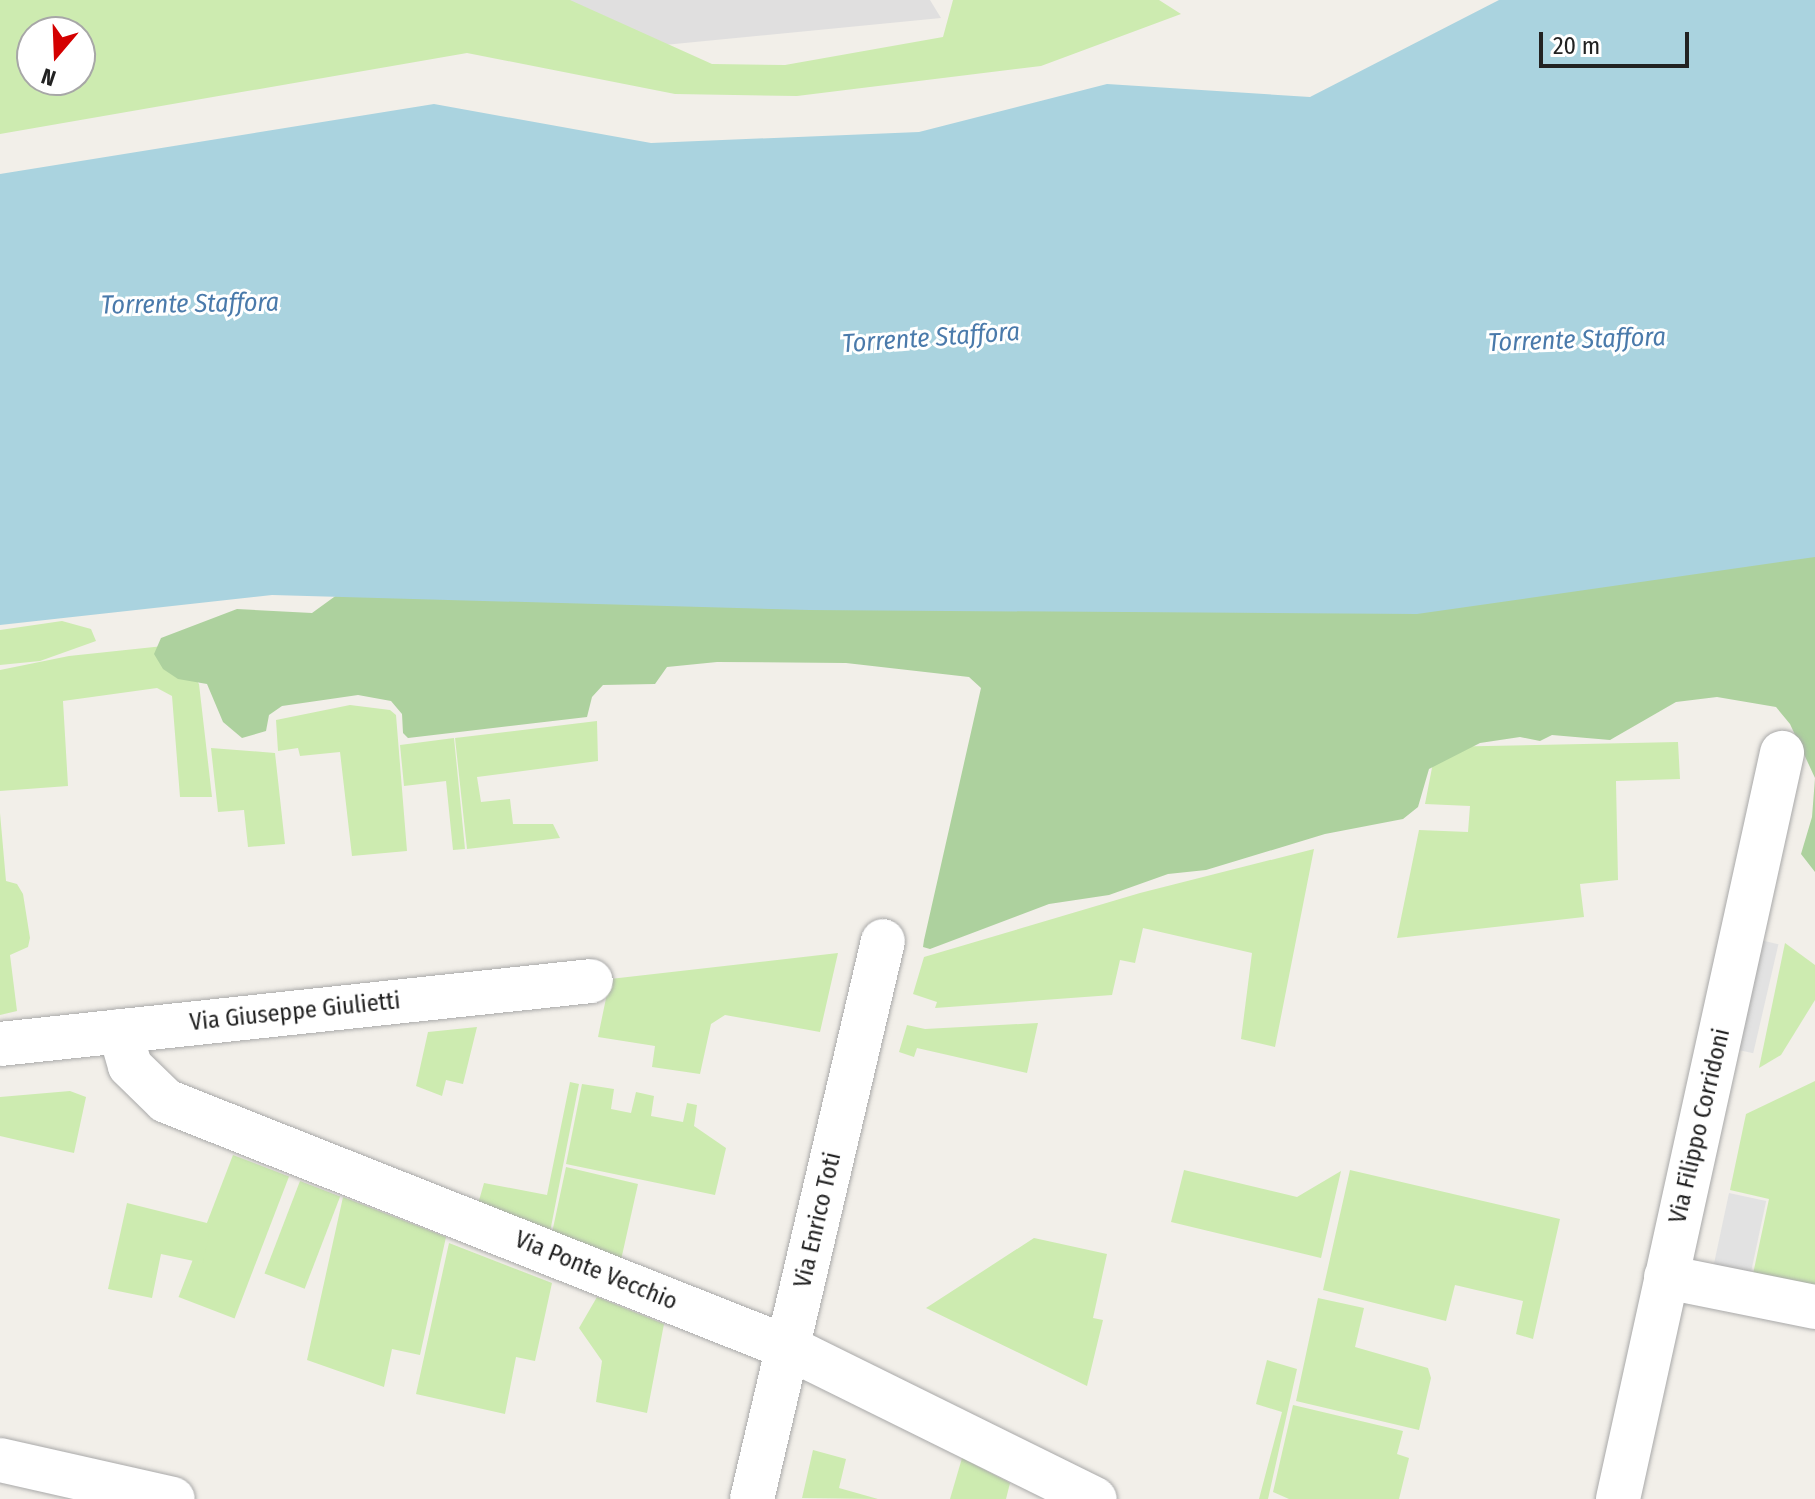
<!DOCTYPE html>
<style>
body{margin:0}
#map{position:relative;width:1815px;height:1499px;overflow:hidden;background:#f2efe9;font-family:"Fira Sans Condensed",sans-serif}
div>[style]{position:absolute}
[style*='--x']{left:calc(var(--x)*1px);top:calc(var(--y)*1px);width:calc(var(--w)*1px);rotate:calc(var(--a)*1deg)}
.residential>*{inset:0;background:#e0dfdf}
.grass>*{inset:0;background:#cdebb0;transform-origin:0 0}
.forest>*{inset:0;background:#add19e}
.parking>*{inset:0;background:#e2e2e2;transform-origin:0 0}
.water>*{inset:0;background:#aad3df}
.roads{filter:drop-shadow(0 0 2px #a9a9a9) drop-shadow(0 0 2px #a9a9a9)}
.minor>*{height:44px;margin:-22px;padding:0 22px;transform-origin:22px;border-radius:22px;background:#fff}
span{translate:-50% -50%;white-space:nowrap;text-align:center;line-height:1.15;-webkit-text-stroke:6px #fff;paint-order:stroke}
.street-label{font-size:24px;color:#222}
.water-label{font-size:26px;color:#4a7aab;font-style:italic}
.north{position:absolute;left:16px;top:16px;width:80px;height:80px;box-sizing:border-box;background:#fff;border:2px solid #a7a7a7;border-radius:50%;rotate:199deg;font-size:22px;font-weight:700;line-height:32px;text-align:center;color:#222}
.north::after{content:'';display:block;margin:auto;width:28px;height:36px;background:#d40000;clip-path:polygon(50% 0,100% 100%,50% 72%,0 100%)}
.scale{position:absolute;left:1539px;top:32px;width:150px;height:36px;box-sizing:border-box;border:4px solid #222;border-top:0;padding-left:10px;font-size:24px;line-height:28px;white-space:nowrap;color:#222;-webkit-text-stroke:6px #fff;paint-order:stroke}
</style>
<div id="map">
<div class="residential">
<i style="clip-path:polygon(437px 0,930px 0,941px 18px,654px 46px)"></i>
</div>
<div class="grass">
<i style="clip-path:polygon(evenodd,0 0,570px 0,712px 64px,785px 65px,943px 37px,953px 0,1159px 0,1181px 14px,1041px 66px,797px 96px,675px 94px,467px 53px,0 134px,0 0,80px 32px,80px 80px,32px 80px,32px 32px,80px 32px)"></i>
<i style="clip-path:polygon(62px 621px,91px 629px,96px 641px,40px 661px,0 665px,0 630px)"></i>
<i style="clip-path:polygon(173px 645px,199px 684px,212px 797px,180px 797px,172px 696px,157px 688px,63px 701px,68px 786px,0 791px,0 670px,69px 656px)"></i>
<i style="clip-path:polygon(350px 705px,390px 710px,396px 715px,407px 851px,352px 856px,340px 752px,300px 756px,298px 748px,278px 751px,276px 720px)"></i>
<i style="clip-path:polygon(597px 721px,598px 761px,477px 777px,481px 802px,510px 799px,513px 824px,553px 824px,560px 838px,467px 849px,455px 738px)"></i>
<i style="clip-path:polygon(454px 738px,465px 849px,453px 850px,446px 781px,404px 786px,400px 745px)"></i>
<i style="clip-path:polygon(1678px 742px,1680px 779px,1616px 781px,1618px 880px,1580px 884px,1584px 917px,1397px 938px,1419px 830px,1468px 832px,1470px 806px,1425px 804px,1436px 747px)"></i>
<i style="clip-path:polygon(211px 748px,275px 753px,285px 844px,248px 847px,244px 810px,218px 812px)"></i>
<i style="clip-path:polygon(0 813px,6px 881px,17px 884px,23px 894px,30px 938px,28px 947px,10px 955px,17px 1011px,0 1015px)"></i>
<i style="clip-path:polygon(1314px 849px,1275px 1047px,1241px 1039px,1252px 953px,1143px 928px,1135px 963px,1120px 960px,1112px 995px,935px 1008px,937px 1002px,913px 994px,924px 957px,1140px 893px)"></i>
<i style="clip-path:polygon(1785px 943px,1815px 965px,1815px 1000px,1781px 1055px,1759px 1068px)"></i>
<i style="clip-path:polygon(838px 953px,820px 1032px,725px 1015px,711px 1024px,700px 1074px,652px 1067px,655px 1046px,598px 1037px,610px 979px)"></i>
<i style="clip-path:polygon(1038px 1023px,1027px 1073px,917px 1048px,914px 1057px,899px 1052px,907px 1025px,925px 1029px)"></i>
<i style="clip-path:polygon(477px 1027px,463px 1084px,446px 1080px,442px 1096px,416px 1086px,428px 1032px)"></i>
<i style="clip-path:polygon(1815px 1081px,1815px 1287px,1753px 1274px,1769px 1199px,1730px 1190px,1746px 1114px)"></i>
<i style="clip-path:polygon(570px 1082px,579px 1084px,550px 1232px,478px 1204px,484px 1183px,547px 1195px)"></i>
<i style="clip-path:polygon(582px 1084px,614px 1089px,611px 1109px,631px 1113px,636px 1092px,654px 1096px,651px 1116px,683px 1122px,687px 1103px,697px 1105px,694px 1126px,726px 1148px,715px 1195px,566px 1164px)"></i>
<i style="clip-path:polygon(70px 1091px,86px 1097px,74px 1153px,0 1136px,0 1097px)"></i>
<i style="left:233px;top:1155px;width:60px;height:152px;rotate:21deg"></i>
<i style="clip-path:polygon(566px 1167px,638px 1184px,621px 1260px,552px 1233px)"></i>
<i style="clip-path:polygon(1184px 1170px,1297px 1197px,1341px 1171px,1321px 1258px,1171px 1222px)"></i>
<i style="clip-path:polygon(1350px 1170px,1560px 1219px,1533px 1339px,1516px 1334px,1523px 1301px,1455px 1285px,1446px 1321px,1323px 1290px)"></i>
<i style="left:300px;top:1181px;width:43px;height:99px;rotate:21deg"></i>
<i style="clip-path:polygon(343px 1197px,446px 1237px,420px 1355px,392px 1349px,384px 1387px,307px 1360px)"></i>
<i style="clip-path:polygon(127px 1203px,211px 1224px,203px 1263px,161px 1254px,152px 1298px,108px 1289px)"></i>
<i style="clip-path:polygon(1034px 1238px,1107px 1254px,1093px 1318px,1103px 1320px,1087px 1386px,926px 1308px)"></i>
<i style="clip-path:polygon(449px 1243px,552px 1283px,535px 1361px,516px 1357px,505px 1414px,416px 1394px)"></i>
<i style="clip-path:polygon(597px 1297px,664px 1324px,647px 1413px,596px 1402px,602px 1361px,579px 1328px)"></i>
<i style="clip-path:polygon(1318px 1298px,1364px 1308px,1355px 1347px,1428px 1368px,1431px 1378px,1419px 1430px,1296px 1401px)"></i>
<i style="clip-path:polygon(1267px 1360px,1297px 1369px,1268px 1499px,1259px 1499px,1282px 1412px,1256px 1404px)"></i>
<i style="clip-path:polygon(1293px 1405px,1403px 1431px,1397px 1454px,1409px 1458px,1399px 1499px,1289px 1499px,1273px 1492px)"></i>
<i style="clip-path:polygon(813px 1450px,846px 1459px,839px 1488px,878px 1499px,802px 1498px)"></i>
<i style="clip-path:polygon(962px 1458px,1010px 1483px,1006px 1499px,950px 1499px)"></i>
</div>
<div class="forest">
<i style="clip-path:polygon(1815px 555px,1815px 872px,1801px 854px,1812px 817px,1815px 778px,1790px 724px,1776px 707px,1717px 697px,1676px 702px,1610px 740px,1552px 735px,1540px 741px,1520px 737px,1480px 743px,1429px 769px,1418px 807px,1403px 819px,1325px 834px,1206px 870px,1168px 874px,1109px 895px,1049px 904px,930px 949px,923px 947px,924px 940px,981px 688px,969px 677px,846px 663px,717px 662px,667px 667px,655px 684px,603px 685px,592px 697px,587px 717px,408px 738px,403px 733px,402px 714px,391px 701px,358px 695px,282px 706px,269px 715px,266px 731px,242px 738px,223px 722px,207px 684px,178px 679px,163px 669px,154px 654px,161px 638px,237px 609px,312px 613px,352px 584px)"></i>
</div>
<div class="parking">
<i style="left:1756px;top:939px;width:23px;height:112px;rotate:13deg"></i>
<i style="left:1729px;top:1193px;width:38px;height:73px;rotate:12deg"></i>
</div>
<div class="water">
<i style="clip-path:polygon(1499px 0,1815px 0,1815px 557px,1417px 614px,809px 610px,272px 595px,0 625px,0 174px,434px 104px,651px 143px,919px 132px,1107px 84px,1310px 97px)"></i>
</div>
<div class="roads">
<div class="minor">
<i style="--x:120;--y:1031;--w:36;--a:74"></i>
<i style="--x:130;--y:1066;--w:50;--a:44.2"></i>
<i style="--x:166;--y:1101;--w:670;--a:21.63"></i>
<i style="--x:789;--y:1348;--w:341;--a:26.3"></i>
<i style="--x:0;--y:1044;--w:594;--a:-6.08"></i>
<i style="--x:1666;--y:1277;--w:152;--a:11.4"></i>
<i style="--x:0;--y:1460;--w:177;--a:12.7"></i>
<i style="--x:752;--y:1499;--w:573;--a:-76.79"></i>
<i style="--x:1618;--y:1499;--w:764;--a:-77.6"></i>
</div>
</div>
<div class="street-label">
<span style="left:295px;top:1012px;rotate:-6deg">Via Giuseppe Giulietti</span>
<span style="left:1700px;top:1126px;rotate:-77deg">Via Filippo Corridoni</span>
<span style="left:818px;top:1220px;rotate:-77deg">Via Enrico Toti</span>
<span style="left:596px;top:1271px;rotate:22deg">Via Ponte Vecchio</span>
</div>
<div class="water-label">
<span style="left:190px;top:304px;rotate:-1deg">Torrente Staffora</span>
<span style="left:931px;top:338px;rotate:-4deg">Torrente Staffora</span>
<span style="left:1577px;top:340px;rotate:-2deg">Torrente Staffora</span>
</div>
<div class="north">N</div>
<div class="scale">20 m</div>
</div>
